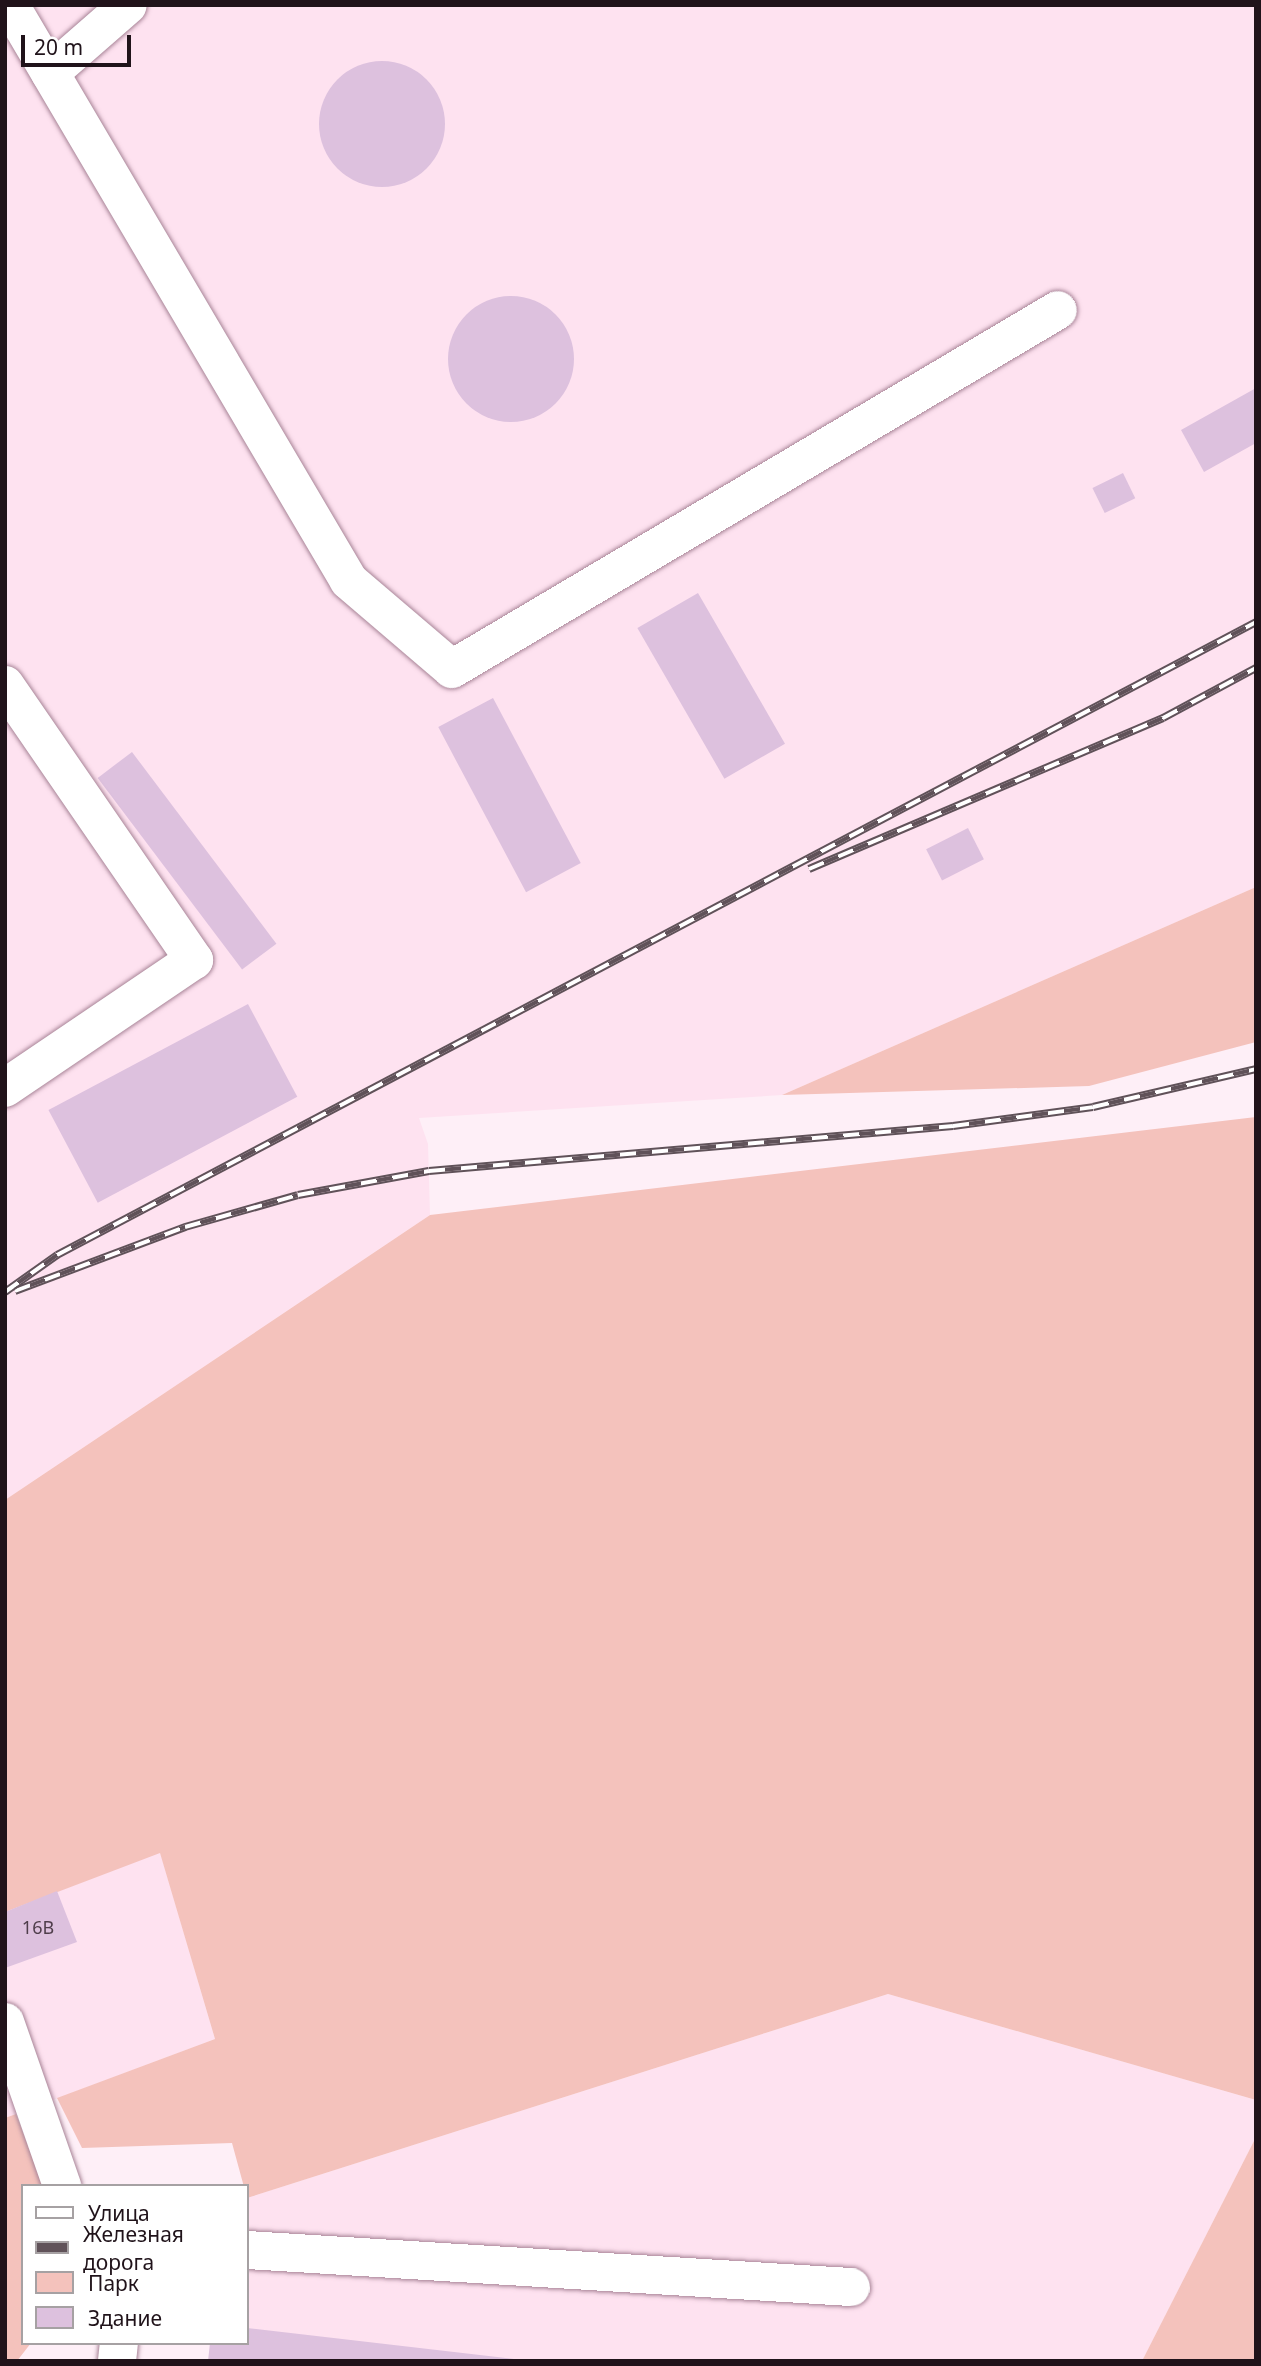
<!DOCTYPE html>
<meta charset="utf-8">
<style>
body{margin:0}
#map{position:relative;width:1261px;height:2366px;overflow:hidden;background:#feeff7;font-family:"Noto Sans",sans-serif}
div>[style]{position:absolute}
[style*='--x']{left:calc(var(--x)*1px);top:calc(var(--y)*1px);width:calc(var(--w)*1px);rotate:calc(var(--a)*1deg)}
.built>*{inset:0;background:#fee2f0}
.green>*{inset:0;background:#f4c2bc}
.building>*{inset:0;background:#ddc1de;transform-origin:0 0}
.round{border-radius:50%}
.roads{filter:drop-shadow(0 0 2px #a88497) drop-shadow(0 0 2px #a88497)}
.minor>*{height:38px;margin:-19px;padding:0 19px;transform-origin:19px;border-radius:19px;background:#fff}
.rail>*{height:8px;margin-top:-4px;transform-origin:0;background:repeating-linear-gradient(90deg,#fff 0 16px,#605259 0 32px);box-sizing:border-box;border-block:2px solid #605259}
span{translate:-50% -50%;white-space:nowrap;text-align:center;line-height:1.15;-webkit-text-stroke:7px #fff;paint-order:stroke}
.number-label{font-size:18px;color:#4f3e4b}
.number-label span{-webkit-text-stroke-width:0}
.frame{position:absolute;inset:0;border:7px solid #20131a;pointer-events:none}
.legend{position:absolute;left:21px;top:2184px;width:228px;height:161px;box-sizing:border-box;background:#fff;border:2px solid #a6a1a3;margin:0;padding:9px 12px;list-style:none;font-size:21px;color:#20131a}
.legend li{display:flex;align-items:center;gap:14px;height:35px}
.legend b{width:35px;border:2px solid #a6a1a3}
.scale{position:absolute;left:21px;top:35px;width:110px;height:32px;box-sizing:border-box;border:4px solid #20131a;border-top:0;padding-left:9px;font-size:21px;line-height:24px;white-space:nowrap;color:#20131a;-webkit-text-stroke:5px #fff;paint-order:stroke}
</style>
<div id="map">
<div class="built">
<i style="clip-path:polygon(5px 5px,1256px 5px,1256px 887px,782px 1095px,419px 1118px,428px 1144px,430px 1215px,5px 1500px)"></i>
<i style="clip-path:polygon(160px 1852px,215px 2039px,5px 2118px,5px 1912px)"></i>
<i style="clip-path:polygon(888px 1994px,1256px 2100px,1256px 2137px,1142px 2361px,208px 2361px,247px 2343px,247px 2198px)"></i>
</div>
<div class="green">
<i style="clip-path:polygon(1256px 887px,1256px 1042px,1089px 1086px,782px 1095px)"></i>
<i style="clip-path:polygon(1256px 1117px,1256px 2100px,888px 1994px,247px 2198px,232px 2143px,82px 2148px,57px 2098px,215px 2039px,160px 1853px,5px 1912px,5px 1500px,430px 1215px)"></i>
<i style="clip-path:polygon(16px 2114px,43px 2186px,23px 2186px,23px 2343px,31px 2343px,17px 2361px,5px 2361px,5px 2118px)"></i>
<i style="clip-path:polygon(1256px 2137px,1256px 2361px,1142px 2361px)"></i>
</div>
<div class="building">
<i class="round" style="left:319px;top:61px;width:126px;height:126px"></i>
<i class="round" style="left:448px;top:296px;width:126px;height:126px"></i>
<i style="clip-path:polygon(1256px 388px,1256px 443px,1204px 472px,1181px 430px)"></i>
<i style="left:1123px;top:473px;width:28px;height:34px;rotate:64deg"></i>
<i style="left:698px;top:593px;width:174px;height:70px;rotate:60deg"></i>
<i style="left:493px;top:698px;width:187px;height:62px;rotate:62deg"></i>
<i style="left:132px;top:752px;width:240px;height:43px;rotate:53deg"></i>
<i style="left:968px;top:828px;width:35px;height:47px;rotate:63deg"></i>
<i style="left:248px;top:1004px;width:105px;height:226px;rotate:62deg"></i>
<i style="clip-path:polygon(57px 1891px,77px 1942px,5px 1968px,5px 1912px)"></i>
<i style="clip-path:polygon(247px 2328px,514px 2359px,514px 2361px,208px 2361px,210px 2343px,247px 2343px)"></i>
</div>
<div class="roads">
<div class="minor">
<i style="--x:10;--y:5;--w:668;--a:59.52"></i>
<i style="--x:349;--y:581;--w:135;--a:40.5"></i>
<i style="--x:452;--y:669;--w:704;--a:-30.64"></i>
<i style="--x:50;--y:73;--w:103;--a:-41.1"></i>
<i style="--x:5;--y:685;--w:334;--a:55.5"></i>
<i style="--x:194;--y:960;--w:228;--a:145.9"></i>
<i style="--x:5;--y:2022;--w:174;--a:70.8"></i>
<i style="--x:247;--y:2250;--w:605;--a:3.51"></i>
<i style="--x:117;--y:2361;--w:18;--a:-84"></i>
</div>
</div>
<div class="rail">
<i style="--x:809;--y:869;--w:385;--a:-23.1"></i>
<i style="--x:1163;--y:718;--w:106;--a:-28.3"></i>
<i style="--x:15;--y:1291;--w:182;--a:-20.6"></i>
<i style="--x:185;--y:1227;--w:117;--a:-15.8"></i>
<i style="--x:298;--y:1195;--w:133;--a:-10.4"></i>
<i style="--x:429;--y:1171;--w:526;--a:-4.91"></i>
<i style="--x:953;--y:1126;--w:141;--a:-7.7"></i>
<i style="--x:1093;--y:1107;--w:167;--a:-13.1"></i>
<i style="--x:5;--y:1292;--w:64;--a:-35.4"></i>
<i style="--x:57;--y:1255;--w:1356;--a:-27.83"></i>
</div>
<div class="number-label">
<span style="left:38px;top:1927px">16В</span>
</div>
<div class="frame"></div>
<ul class="legend">
<li><b style="height:9px;background:#fff"></b>Улица</li>
<li><b style="height:9px;background:#605259"></b>Железная дорога</li>
<li><b style="height:19px;background:#f4c2bc"></b>Парк</li>
<li><b style="height:19px;background:#ddc1de"></b>Здание</li>
</ul>
<div class="scale">20 m</div>
</div>
